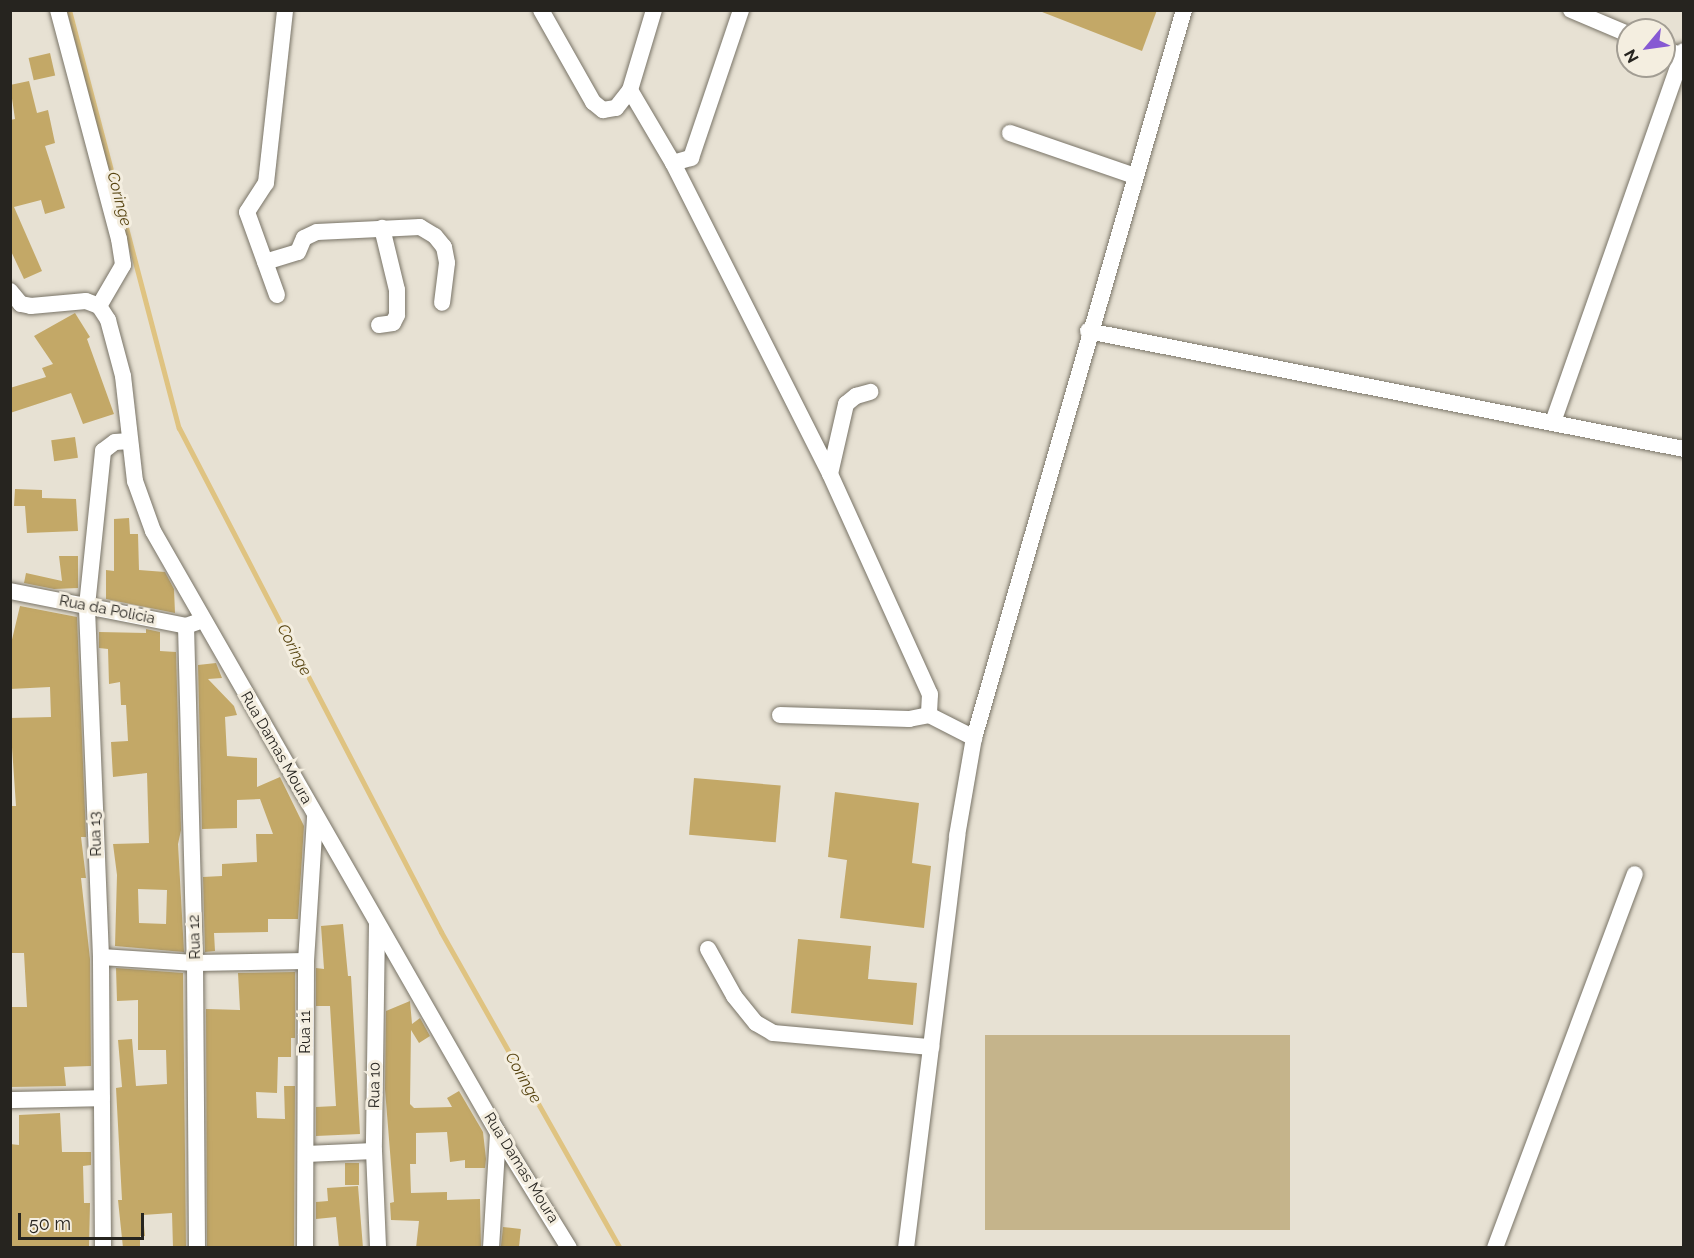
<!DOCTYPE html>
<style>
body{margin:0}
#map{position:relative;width:1694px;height:1258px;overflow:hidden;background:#e7e1d3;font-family:Raleway,sans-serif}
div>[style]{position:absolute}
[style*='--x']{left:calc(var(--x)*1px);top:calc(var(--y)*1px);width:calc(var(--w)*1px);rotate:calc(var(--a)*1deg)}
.green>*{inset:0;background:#c5b48b;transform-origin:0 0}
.stream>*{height:5px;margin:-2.5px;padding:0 2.5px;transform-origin:2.5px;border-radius:2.5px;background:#dfc381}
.building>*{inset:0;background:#c3a867;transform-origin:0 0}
.roads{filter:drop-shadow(0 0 2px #797467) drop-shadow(0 0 2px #797467)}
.minor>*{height:16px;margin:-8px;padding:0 8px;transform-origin:8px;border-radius:8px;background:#fff}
span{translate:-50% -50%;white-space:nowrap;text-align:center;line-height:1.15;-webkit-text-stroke:6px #f4eee0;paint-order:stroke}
.street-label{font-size:15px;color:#26241f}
.water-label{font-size:16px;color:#574410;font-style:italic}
.frame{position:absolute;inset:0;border:12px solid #26241f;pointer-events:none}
.north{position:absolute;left:1616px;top:18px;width:60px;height:60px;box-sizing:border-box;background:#f4eee0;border:2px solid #a29d93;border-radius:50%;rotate:241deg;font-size:16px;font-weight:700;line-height:24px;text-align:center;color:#26241f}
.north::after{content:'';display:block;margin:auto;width:21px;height:27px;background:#8659d3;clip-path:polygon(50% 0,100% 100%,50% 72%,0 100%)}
.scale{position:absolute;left:18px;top:1213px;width:126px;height:27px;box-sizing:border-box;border:3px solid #26241f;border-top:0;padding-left:8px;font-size:18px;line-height:21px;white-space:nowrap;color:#26241f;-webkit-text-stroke:4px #f4eee0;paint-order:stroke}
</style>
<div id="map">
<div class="green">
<i style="left:985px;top:1035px;width:305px;height:195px"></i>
</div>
<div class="stream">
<i style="--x:69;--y:10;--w:432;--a:75.3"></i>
<i style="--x:179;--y:428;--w:568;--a:62.53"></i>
<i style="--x:441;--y:932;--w:363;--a:60.5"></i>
</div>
<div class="building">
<i style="clip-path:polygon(1037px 10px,1157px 10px,1142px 51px)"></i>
<i style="left:50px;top:53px;width:23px;height:22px;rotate:77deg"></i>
<i style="clip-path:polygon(29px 81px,37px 113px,48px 110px,55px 143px,45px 146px,65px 208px,45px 214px,41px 200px,14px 207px,42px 271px,24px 279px,10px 249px,10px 120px,15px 119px,10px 85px)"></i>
<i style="clip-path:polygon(75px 313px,90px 337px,87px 339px,114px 414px,83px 424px,71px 393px,10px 413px,10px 388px,46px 377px,42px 368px,53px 364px,34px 336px)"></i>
<i style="left:75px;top:437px;width:21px;height:24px;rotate:82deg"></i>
<i style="clip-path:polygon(15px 489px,42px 490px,42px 498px,76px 499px,78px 531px,27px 533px,25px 506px,14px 506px)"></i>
<i style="clip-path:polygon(129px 518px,130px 534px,138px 534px,139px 570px,165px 572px,174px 589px,175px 613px,106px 599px,106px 570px,114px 571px,114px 519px)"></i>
<i style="clip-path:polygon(59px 556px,78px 556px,78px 588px,54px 589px,24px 583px,26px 573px,62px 581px)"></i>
<i style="clip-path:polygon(20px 606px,77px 617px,86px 837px,81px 837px,86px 878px,81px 878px,90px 959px,91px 1066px,64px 1067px,66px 1086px,10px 1087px,10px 1007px,27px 1007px,24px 953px,10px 953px,10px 806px,16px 806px,10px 718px,51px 717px,50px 687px,10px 689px,10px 648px)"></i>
<i style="clip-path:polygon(evenodd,146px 629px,160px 632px,160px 651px,176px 652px,181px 830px,178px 844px,184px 952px,115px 946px,117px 875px,113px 844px,149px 843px,147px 773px,113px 777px,111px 742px,128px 741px,126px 705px,121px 705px,120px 682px,109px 684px,108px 649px,99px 648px,99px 632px,146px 633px,146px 629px,138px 889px,167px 890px,166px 924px,139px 923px,138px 889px)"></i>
<i style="clip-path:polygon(216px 663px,222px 678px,208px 679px,234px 706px,237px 715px,225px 717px,227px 756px,257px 758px,257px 787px,280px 777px,304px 826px,298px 919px,268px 919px,268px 932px,214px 933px,215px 951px,205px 952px,203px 877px,222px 876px,222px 864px,257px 862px,256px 834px,273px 834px,260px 799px,237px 800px,237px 828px,202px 829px,198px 665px)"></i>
<i style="left:694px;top:778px;width:87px;height:57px;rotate:5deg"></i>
<i style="clip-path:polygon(835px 792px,919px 803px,912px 863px,931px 866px,924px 928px,840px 918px,847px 860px,828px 857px)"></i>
<i style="clip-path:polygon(343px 924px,348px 976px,351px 976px,360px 1134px,316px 1136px,316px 1107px,336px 1106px,330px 1006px,316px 1006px,316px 968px,324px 969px,321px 926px)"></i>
<i style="clip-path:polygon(798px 939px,871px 946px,868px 979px,917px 983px,913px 1025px,791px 1013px)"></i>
<i style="clip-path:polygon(116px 968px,183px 973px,186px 1248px,173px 1248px,172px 1213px,143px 1215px,145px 1236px,140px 1236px,140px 1248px,123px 1248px,118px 1200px,122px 1200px,116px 1088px,122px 1087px,118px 1040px,132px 1039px,136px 1086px,167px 1084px,166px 1050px,138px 1050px,138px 1000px,117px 1001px)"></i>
<i style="clip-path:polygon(295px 972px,295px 1038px,291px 1038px,291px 1057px,278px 1057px,277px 1093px,256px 1092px,257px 1118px,285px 1119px,284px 1086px,295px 1086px,294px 1248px,207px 1248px,206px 1009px,240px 1010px,238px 973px)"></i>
<i style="clip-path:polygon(410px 1001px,412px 1024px,420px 1018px,430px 1036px,419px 1043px,411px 1030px,410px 1104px,414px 1108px,452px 1107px,447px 1098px,459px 1091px,483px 1132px,486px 1159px,485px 1168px,465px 1168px,465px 1160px,450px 1162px,447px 1132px,416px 1133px,416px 1164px,410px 1164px,411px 1193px,447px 1192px,447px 1200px,480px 1199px,481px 1248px,416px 1248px,419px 1221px,391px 1220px,390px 1203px,394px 1202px,385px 1089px,386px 1011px)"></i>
<i style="clip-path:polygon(60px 1113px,62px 1152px,91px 1152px,91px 1165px,83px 1166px,84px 1203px,90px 1203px,89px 1248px,11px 1248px,10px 1144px,19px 1145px,19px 1115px)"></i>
<i style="left:345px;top:1163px;width:14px;height:22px"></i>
<i style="clip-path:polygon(358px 1186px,363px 1248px,339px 1248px,336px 1217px,316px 1219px,316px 1202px,328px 1201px,327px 1188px)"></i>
<i style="left:503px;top:1227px;width:18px;height:21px;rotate:6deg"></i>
</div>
<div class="roads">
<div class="minor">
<i style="--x:58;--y:10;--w:237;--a:75.1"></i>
<i style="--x:119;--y:239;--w:26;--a:81"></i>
<i style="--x:123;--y:265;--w:48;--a:120.3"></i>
<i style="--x:541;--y:10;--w:106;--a:60.5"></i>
<i style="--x:593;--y:102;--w:13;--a:39"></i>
<i style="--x:603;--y:110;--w:13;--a:-9"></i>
<i style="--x:616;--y:108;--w:23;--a:-52"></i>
<i style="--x:654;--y:10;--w:84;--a:106.7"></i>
<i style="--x:630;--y:90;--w:85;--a:59.5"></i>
<i style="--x:673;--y:163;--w:348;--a:63.2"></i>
<i style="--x:830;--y:474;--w:242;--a:65.6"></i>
<i style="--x:930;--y:694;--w:21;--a:93"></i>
<i style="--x:1571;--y:10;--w:62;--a:22.8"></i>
<i style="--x:1664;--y:49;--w:19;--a:21"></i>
<i style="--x:1010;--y:133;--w:132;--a:19"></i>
<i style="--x:673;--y:163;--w:19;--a:-16"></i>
<i style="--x:691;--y:158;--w:156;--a:-71.3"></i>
<i style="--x:265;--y:262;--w:34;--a:-17"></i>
<i style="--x:298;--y:252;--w:15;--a:-67"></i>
<i style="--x:304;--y:238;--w:14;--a:-25"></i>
<i style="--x:317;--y:232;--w:103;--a:-2.8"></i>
<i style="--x:420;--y:227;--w:17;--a:31"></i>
<i style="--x:435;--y:236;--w:14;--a:51"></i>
<i style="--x:444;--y:247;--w:16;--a:79"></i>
<i style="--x:447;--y:263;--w:40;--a:97.1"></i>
<i style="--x:10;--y:291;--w:17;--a:50"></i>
<i style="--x:21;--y:304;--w:10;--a:11"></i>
<i style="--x:31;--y:306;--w:55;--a:-5.2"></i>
<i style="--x:86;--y:301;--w:14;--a:21"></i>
<i style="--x:99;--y:306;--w:17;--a:57"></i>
<i style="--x:108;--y:320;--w:58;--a:75"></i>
<i style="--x:123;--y:376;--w:106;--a:83.5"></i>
<i style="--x:135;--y:481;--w:53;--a:70.2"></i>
<i style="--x:153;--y:531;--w:694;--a:60.18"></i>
<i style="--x:498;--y:1133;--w:135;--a:58.3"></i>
<i style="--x:277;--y:295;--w:88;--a:-109.9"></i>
<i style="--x:247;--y:212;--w:35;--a:-57"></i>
<i style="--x:266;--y:183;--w:174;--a:-83.7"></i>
<i style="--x:379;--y:325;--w:14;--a:-8"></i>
<i style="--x:393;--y:323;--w:9;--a:-63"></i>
<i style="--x:397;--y:315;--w:25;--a:-90"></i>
<i style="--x:397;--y:290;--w:64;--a:-103.6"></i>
<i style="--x:1088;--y:331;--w:608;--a:11.2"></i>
<i style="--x:1553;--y:422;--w:393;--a:-70.6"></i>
<i style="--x:830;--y:474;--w:72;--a:-77.1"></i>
<i style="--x:846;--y:404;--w:13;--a:-39"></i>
<i style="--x:856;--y:396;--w:15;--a:-16"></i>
<i style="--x:10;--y:591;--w:179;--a:11.2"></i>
<i style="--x:186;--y:626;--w:12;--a:-20"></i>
<i style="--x:186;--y:626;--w:337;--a:88.5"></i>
<i style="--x:195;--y:963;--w:285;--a:89.6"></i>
<i style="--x:780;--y:715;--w:129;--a:1.8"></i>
<i style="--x:909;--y:719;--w:20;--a:-11"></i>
<i style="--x:929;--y:715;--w:51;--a:27.1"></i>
<i style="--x:377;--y:924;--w:227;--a:90.8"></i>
<i style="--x:374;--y:1151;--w:97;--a:87.6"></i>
<i style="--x:708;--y:949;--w:54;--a:61"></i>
<i style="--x:734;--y:996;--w:35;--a:51"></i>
<i style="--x:756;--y:1023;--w:20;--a:30"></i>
<i style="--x:773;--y:1033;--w:159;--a:5.1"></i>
<i style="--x:101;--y:957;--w:94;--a:3.7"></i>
<i style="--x:195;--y:963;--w:111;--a:-1"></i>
<i style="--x:10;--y:1100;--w:92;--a:-1.2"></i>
<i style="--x:306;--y:1154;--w:68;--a:-2.5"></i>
<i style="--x:103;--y:1248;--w:291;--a:-90.4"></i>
<i style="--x:101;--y:957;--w:351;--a:-92.3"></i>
<i style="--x:87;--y:606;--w:156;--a:-84.1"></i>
<i style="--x:103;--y:451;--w:15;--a:-37"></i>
<i style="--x:115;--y:442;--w:15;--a:-4"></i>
<i style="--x:305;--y:1248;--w:287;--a:-89.8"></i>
<i style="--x:306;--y:961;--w:144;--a:-86.4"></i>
<i style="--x:491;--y:1248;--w:115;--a:-86.5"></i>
<i style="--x:906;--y:1248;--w:415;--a:-82.9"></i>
<i style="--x:957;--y:836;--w:99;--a:-80.2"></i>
<i style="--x:974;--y:738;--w:758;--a:-73.91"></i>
<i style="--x:1495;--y:1248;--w:399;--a:-69.5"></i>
</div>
</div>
<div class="street-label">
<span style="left:107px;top:610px;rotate:11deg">Rua da Policia</span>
<span style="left:276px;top:748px;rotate:60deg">Rua Damas Moura</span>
<span style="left:96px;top:834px;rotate:-92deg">Rua 13</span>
<span style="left:195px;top:937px;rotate:-92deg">Rua 12</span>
<span style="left:306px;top:1032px;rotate:-90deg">Rua 11</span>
<span style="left:375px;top:1085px;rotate:-89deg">Rua 10</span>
<span style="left:521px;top:1168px;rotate:58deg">Rua Damas Moura</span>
</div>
<div class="water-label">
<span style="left:119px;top:199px;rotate:75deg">Coringe</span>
<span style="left:294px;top:650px;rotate:63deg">Coringe</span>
<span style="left:523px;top:1078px;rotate:60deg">Coringe</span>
</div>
<div class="frame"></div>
<div class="north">N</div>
<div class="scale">50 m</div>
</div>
